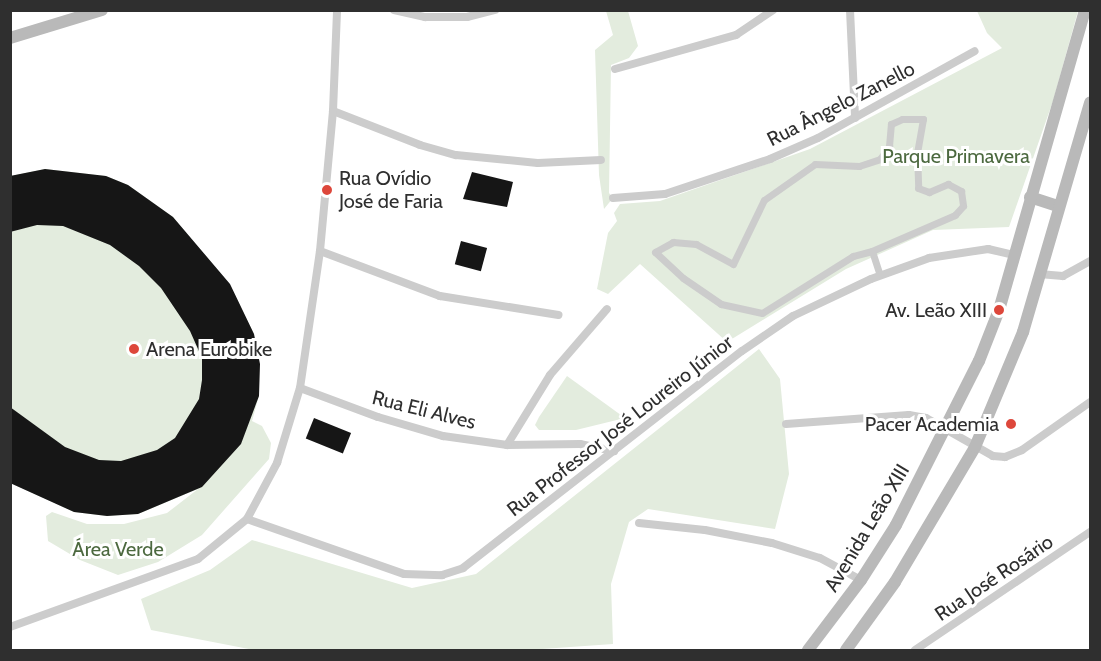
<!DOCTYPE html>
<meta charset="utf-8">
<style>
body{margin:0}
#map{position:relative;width:1101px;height:661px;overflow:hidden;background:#fff;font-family:Cabin,sans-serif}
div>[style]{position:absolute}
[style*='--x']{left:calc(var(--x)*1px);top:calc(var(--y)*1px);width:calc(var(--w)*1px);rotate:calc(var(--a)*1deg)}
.green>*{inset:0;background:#e3ecde}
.building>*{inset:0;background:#161616;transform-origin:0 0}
.pedestrian>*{height:7px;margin:-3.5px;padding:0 3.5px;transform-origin:3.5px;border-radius:3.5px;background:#ccc}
.minor>*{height:8px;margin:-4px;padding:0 4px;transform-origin:4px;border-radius:4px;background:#ccc}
.secondary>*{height:12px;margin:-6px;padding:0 6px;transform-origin:6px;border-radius:6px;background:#b9b9b9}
.dots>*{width:16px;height:16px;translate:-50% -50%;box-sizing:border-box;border:3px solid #fff;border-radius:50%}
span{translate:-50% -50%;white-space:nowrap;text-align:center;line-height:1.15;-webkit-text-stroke:6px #fff;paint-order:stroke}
.street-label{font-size:20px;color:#2f2f2f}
.park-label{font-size:20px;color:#4c693f}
.poi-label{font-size:20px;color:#2f2f2f}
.left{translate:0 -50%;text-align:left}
.right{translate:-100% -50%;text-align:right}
.frame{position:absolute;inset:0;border:12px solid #2f2f2f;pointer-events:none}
</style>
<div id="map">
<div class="green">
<i style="clip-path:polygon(606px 11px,628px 11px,638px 46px,629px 58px,611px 65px,609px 193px,613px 198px,604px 209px,599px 175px,595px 50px,613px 35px)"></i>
<i style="clip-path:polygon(977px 11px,1078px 11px,1053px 101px,1009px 227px,933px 230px,846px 269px,727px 342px,640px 264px,608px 294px,597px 289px,608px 233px,617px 221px,614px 213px,620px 204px,660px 201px,810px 149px,1002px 48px,987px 33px)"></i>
<i style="clip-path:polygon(45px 169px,106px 176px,128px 185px,173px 217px,230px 285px,254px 334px,259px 396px,252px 421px,262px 426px,271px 443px,269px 459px,202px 535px,158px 562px,118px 575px,80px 560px,48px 541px,46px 516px,52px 512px,87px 524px,124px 524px,167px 513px,198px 489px,138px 514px,107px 516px,74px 512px,11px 483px,11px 176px)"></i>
<i style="clip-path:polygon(759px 349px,780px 379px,789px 474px,775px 529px,648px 509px,629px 522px,611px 584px,613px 644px,528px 650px,254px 650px,151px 630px,141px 599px,210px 570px,252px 540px,412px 588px,476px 574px)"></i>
<i style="clip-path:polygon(567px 376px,625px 418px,576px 430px,539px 430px,535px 425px,539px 417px)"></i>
</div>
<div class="building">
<i style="clip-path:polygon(45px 169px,106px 176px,128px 185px,173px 217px,230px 284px,254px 334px,260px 364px,259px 396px,241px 444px,202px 487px,138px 514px,107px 516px,74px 512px,10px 483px,10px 407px,65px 447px,99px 460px,121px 461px,157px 450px,175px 438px,199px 399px,202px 380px,202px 358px,190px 331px,161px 288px,139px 266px,110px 245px,63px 226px,37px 225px,10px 232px,10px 176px)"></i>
<i style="clip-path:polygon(472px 172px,513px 182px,507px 207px,463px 199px)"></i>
<i style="left:461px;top:241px;width:27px;height:24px;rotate:15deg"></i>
<i style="left:314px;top:418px;width:40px;height:22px;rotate:22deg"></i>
</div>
<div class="pedestrian">
<i style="--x:872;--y:251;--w:20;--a:165"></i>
<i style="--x:853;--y:256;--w:107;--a:147.9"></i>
<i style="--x:762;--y:313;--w:42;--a:-167.6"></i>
<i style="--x:721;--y:304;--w:46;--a:-145.6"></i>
<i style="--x:683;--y:278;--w:38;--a:-137"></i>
<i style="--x:655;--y:252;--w:21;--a:-29"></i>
<i style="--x:673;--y:242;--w:23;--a:5"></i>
<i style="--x:696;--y:244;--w:42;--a:28.4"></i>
<i style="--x:733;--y:264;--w:71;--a:-64.2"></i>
<i style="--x:764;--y:200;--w:62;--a:-35.2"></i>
<i style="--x:815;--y:164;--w:44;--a:2.6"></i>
<i style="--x:859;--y:166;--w:22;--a:-18"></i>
<i style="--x:880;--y:159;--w:16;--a:-55"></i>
<i style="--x:889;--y:146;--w:22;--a:-85"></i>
<i style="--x:891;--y:124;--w:12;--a:-24"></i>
<i style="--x:902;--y:119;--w:21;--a:0"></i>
<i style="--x:923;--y:119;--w:34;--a:100"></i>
<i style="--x:917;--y:152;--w:36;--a:88"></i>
<i style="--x:918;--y:188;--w:12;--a:20"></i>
<i style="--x:929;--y:192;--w:21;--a:-23"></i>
<i style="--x:948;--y:184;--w:15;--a:28"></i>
<i style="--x:961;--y:191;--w:15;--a:82"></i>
<i style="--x:963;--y:206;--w:12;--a:132"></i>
<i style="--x:955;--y:215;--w:90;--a:156.6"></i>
<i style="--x:872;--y:251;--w:25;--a:72"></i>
</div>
<div class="minor">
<i style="--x:394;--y:10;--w:32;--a:13"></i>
<i style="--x:425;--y:17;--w:42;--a:0"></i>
<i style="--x:467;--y:17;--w:29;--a:-14"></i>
<i style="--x:850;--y:10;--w:108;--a:87.3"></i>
<i style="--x:615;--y:69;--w:126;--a:-15.7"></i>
<i style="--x:736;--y:35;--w:45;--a:-34"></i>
<i style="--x:333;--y:111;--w:93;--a:21.3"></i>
<i style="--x:420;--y:145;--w:37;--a:16"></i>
<i style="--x:456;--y:155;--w:82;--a:5.6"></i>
<i style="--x:538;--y:163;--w:63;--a:-2.7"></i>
<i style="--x:613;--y:198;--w:52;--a:-4.4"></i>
<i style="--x:665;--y:194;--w:111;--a:-18.4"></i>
<i style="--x:770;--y:159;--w:52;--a:-23.6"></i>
<i style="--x:818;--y:138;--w:179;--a:-29"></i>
<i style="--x:320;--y:251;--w:128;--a:20.6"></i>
<i style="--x:440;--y:296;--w:120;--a:9.1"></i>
<i style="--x:1039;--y:274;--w:24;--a:5"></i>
<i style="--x:1063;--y:276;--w:31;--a:-29"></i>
<i style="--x:300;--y:388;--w:83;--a:20.4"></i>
<i style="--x:378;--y:417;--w:68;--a:16.3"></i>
<i style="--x:443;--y:436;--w:65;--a:8"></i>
<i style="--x:507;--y:445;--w:73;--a:-0.8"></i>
<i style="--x:580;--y:444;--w:35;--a:12"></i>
<i style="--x:786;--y:424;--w:123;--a:-4.2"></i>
<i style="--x:909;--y:415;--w:17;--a:10"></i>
<i style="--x:926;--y:418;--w:77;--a:29.6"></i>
<i style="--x:993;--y:456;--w:12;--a:5"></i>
<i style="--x:1005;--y:457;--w:18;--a:-22"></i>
<i style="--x:1022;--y:450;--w:83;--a:-35.2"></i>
<i style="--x:507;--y:445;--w:82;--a:-58.4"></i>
<i style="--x:550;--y:375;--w:87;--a:-49.2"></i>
<i style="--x:247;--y:519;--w:166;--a:19.3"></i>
<i style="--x:404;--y:574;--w:38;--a:2"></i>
<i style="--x:442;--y:575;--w:22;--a:-18"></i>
<i style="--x:463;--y:568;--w:353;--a:-37.9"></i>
<i style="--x:742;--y:351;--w:62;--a:-34.5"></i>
<i style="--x:793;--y:316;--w:86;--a:-25.4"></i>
<i style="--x:871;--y:279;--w:62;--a:-19.9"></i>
<i style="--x:929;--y:258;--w:60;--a:-8.7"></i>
<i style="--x:988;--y:249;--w:26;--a:13"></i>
<i style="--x:639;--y:523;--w:66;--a:6.1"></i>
<i style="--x:705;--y:530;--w:68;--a:11"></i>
<i style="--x:772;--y:543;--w:50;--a:17.4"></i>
<i style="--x:820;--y:558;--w:47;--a:28.2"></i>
<i style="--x:10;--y:627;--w:200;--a:-19.9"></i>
<i style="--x:198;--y:559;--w:63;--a:-39.2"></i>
<i style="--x:247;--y:519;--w:64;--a:-61.8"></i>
<i style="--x:277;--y:463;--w:78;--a:-73"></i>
<i style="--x:300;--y:388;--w:138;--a:-81.7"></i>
<i style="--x:320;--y:251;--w:141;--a:-84.7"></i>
<i style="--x:333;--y:111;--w:101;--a:-87.7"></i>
<i style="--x:915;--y:650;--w:211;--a:-34"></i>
</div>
<div class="secondary">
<i style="--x:10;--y:38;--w:96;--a:-16.9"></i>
<i style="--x:1030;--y:197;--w:29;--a:18"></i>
<i style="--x:808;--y:650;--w:88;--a:-52.9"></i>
<i style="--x:861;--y:580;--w:65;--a:-57.5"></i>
<i style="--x:896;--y:525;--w:184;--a:-63.2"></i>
<i style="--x:979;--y:361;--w:55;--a:-68.6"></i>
<i style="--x:999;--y:310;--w:312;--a:-74"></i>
<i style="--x:846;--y:650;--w:84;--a:-54.2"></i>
<i style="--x:895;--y:582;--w:157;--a:-59.3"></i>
<i style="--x:975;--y:447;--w:125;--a:-67.3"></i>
<i style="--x:1023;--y:332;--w:239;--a:-73.7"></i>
</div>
<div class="dots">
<i style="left:327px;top:190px;background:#dd473b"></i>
<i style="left:999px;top:310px;background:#dd473b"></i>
<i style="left:134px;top:349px;background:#dd473b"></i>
<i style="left:1011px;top:424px;background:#dd473b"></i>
</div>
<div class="street-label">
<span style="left:841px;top:104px;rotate:-27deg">Rua Ângelo Zanello</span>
<span style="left:424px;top:410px;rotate:14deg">Rua Eli Alves</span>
<span style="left:620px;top:426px;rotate:-38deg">Rua Professor José Loureiro Júnior</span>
<span style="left:867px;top:528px;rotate:-59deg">Avenida Leão XIII</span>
<span style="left:994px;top:578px;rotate:-34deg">Rua José Rosário</span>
</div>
<div class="park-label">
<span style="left:956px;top:156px">Parque Primavera</span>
<span style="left:118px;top:549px">Área Verde</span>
</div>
<div class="poi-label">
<span class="left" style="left:339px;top:190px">Rua Ovídio<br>José de Faria</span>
<span class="right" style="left:987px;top:310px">Av. Leão XIII</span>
<span class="left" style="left:146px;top:349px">Arena Eurobike</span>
<span class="right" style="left:999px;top:424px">Pacer Academia</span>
</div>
<div class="frame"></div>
</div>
